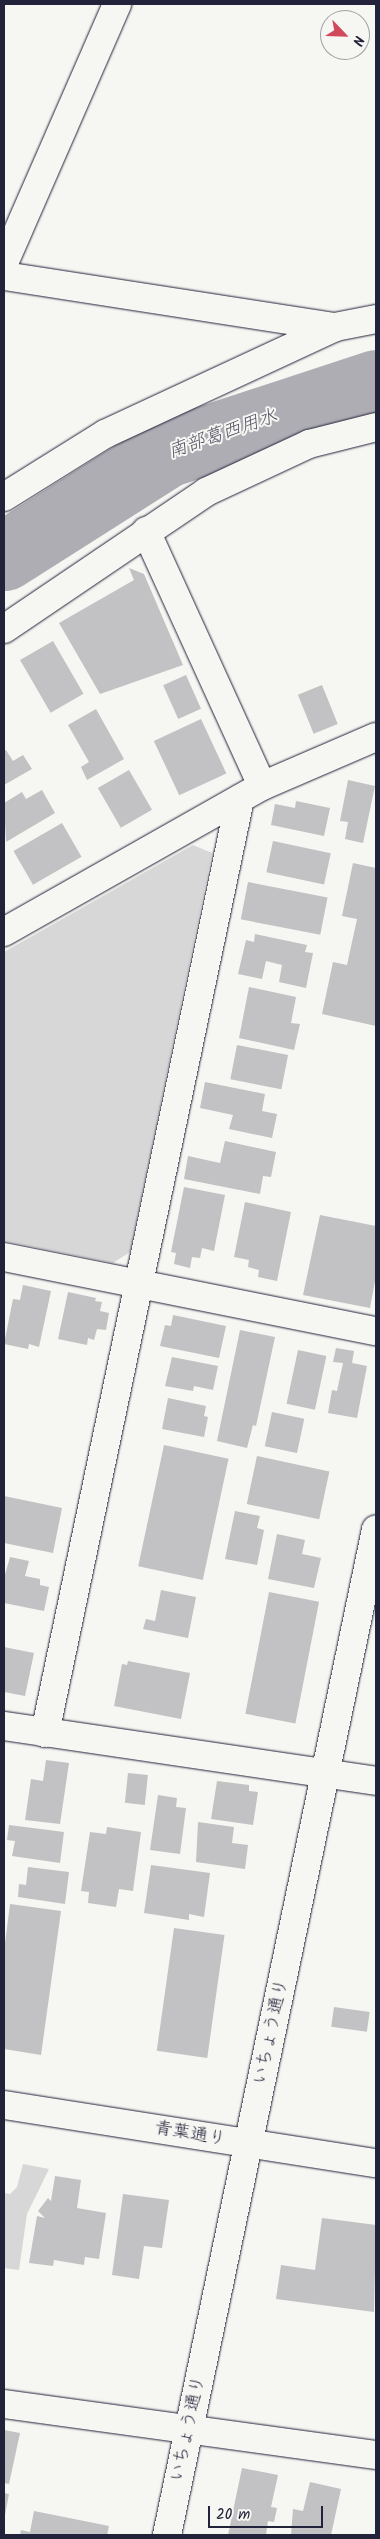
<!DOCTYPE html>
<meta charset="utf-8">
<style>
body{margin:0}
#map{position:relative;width:380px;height:2539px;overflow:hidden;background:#f6f6f2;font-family:Kalam,"Klee One",sans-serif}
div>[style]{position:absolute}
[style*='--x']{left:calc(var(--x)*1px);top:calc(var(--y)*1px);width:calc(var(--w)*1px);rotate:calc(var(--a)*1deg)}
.green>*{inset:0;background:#d7d7d7}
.river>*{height:69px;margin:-34.5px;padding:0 34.5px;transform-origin:34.5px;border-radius:34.5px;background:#adadb3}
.building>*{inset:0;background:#c2c2c4;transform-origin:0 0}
.roads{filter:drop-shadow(0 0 1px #22223b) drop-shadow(0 0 1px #22223b)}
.minor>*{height:28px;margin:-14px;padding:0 14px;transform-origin:14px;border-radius:14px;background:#f6f6f2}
.tertiary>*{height:28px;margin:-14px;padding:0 14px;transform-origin:14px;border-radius:14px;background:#f6f6f2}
span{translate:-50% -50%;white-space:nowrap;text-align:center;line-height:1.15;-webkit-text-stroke:4px #f6f6f2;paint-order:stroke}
.street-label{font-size:18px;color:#22223b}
.water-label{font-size:19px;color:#535365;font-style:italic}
.frame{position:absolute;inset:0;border:5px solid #22223b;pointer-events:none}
.north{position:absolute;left:320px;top:10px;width:50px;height:50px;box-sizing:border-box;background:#f6f6f2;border:1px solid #a1a1a9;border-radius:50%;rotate:114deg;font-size:14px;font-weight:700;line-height:20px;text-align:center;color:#22223b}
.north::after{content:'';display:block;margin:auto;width:18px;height:22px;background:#d1495b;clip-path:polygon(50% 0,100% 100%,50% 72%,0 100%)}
.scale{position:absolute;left:208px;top:2506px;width:115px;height:22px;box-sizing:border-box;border:2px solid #22223b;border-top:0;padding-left:6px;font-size:15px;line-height:18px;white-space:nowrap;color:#22223b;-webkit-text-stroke:4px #f6f6f2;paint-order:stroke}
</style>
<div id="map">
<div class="green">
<i style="clip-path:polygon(193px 845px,212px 853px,130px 1252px,113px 1263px,4px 1241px,4px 952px)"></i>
<i style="clip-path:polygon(23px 2164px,49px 2169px,27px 2214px,19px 2270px,4px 2268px,4px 2193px,10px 2194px,17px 2187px)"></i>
</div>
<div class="river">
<i style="--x:4;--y:556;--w:192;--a:-32.4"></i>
<i style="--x:166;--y:453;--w:221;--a:-18.2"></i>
</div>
<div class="building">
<i style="clip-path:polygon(129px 568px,144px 574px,183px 665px,100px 694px,59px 623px,134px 580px)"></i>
<i style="left:53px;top:641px;width:61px;height:38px;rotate:60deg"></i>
<i style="left:186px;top:675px;width:37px;height:25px;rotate:66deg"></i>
<i style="left:322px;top:685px;width:42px;height:26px;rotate:68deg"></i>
<i style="clip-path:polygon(96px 709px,124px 759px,87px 780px,81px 767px,89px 762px,68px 725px)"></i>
<i style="left:201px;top:719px;width:60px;height:52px;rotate:65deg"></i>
<i style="clip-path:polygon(6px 750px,13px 761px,23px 755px,32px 769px,4px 785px,4px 751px)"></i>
<i style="left:129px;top:770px;width:46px;height:36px;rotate:60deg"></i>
<i style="clip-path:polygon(348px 780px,375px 786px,363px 843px,345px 839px,348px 822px,340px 821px)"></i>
<i style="clip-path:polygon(42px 790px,55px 813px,6px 842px,4px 803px,22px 792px,26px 799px)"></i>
<i style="clip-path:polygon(296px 801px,330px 808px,324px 836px,271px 825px,275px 804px,295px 808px)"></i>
<i style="left:62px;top:823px;width:39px;height:56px;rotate:60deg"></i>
<i style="left:273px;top:841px;width:59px;height:32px;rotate:12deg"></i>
<i style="clip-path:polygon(353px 863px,376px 868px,376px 1026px,322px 1014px,333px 962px,347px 965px,357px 919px,342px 916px)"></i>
<i style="left:248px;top:882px;width:81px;height:38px;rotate:11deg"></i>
<i style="clip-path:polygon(255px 934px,307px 945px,305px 952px,313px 953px,306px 988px,279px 982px,282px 965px,266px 961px,262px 979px,238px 974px,246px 940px,254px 942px)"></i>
<i style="clip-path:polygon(249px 987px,296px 997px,291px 1023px,300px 1024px,294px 1050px,239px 1038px)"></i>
<i style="left:237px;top:1045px;width:52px;height:35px;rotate:11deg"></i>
<i style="clip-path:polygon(205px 1082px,265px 1094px,262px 1111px,277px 1114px,272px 1138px,229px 1129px,233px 1115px,200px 1108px)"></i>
<i style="clip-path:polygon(225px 1141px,276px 1152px,271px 1177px,263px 1176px,260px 1194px,184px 1179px,188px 1156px,220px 1163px)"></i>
<i style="clip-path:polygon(184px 1187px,225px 1195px,214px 1251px,202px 1248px,200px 1258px,192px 1257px,190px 1268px,174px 1264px,176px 1253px,171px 1252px)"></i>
<i style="clip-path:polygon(245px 1202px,291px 1212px,277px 1281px,258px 1277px,259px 1270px,248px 1267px,249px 1260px,234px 1257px)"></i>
<i style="clip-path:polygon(320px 1215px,376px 1226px,376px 1276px,370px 1308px,303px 1295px)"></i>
<i style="clip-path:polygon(23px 1285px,51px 1291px,39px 1347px,29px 1344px,28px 1349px,4px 1344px,13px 1299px,20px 1300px)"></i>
<i style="clip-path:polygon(68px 1292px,96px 1298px,95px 1301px,102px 1302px,100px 1311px,109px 1313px,106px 1330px,97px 1329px,94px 1340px,88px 1338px,87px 1345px,58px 1339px)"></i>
<i style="clip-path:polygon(173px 1315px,226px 1326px,219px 1358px,160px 1346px,165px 1325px,171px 1326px)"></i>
<i style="clip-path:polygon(240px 1330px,275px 1337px,256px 1426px,253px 1425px,247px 1448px,217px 1441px)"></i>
<i style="clip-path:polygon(336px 1348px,354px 1351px,352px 1363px,367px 1366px,357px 1418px,328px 1413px,332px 1390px,337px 1391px,343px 1363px,333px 1362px)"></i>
<i style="left:298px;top:1350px;width:29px;height:55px;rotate:12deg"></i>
<i style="clip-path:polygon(172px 1357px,218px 1366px,213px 1390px,194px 1386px,193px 1391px,165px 1386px)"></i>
<i style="clip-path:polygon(168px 1398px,206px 1406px,204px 1416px,208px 1417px,204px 1437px,162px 1429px)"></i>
<i style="left:272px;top:1412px;width:33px;height:35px;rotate:12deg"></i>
<i style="left:164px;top:1445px;width:66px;height:124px;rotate:12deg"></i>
<i style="left:257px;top:1456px;width:74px;height:49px;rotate:12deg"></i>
<i style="clip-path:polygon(4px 1496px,62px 1508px,53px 1553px,4px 1543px)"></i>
<i style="clip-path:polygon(235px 1511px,260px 1516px,257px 1528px,264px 1530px,257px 1565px,225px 1559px)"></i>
<i style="clip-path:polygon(277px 1534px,305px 1540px,302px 1554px,321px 1558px,314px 1588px,268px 1579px)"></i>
<i style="clip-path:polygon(10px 1557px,29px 1561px,25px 1576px,40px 1579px,40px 1585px,49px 1587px,44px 1611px,4px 1603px,4px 1578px)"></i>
<i style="clip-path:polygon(161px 1590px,196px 1597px,188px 1638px,143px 1629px,146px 1619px,155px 1621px)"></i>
<i style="left:269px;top:1592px;width:51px;height:124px;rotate:11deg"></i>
<i style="clip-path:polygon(4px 1647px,34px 1653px,25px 1696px,4px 1692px)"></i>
<i style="clip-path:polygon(128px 1661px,190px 1673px,181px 1719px,114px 1706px,122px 1664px,127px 1665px)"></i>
<i style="clip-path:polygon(46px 1760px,69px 1763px,60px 1824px,25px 1820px,31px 1779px,43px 1781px)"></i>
<i style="left:128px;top:1773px;width:20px;height:30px;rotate:6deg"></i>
<i style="clip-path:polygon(217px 1781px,249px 1785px,249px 1791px,258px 1792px,253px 1825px,211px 1819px)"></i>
<i style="clip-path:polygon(158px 1795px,177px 1798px,176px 1807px,186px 1808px,180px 1854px,150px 1850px)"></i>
<i style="clip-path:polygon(198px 1822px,234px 1827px,232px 1843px,248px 1845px,245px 1869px,196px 1862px)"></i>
<i style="clip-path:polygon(9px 1825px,64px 1832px,60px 1863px,12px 1856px,15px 1841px,7px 1840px)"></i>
<i style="clip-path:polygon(107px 1827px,141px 1832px,133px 1891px,119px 1889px,116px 1907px,88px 1903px,89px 1892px,81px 1891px,90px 1832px,106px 1834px)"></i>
<i style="clip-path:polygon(151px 1865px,210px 1873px,204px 1917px,189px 1914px,189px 1920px,144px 1913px)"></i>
<i style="clip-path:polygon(28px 1867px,69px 1872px,65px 1904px,18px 1897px,19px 1884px,26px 1885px)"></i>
<i style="clip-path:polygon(10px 1904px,61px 1911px,41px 2055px,4px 2049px,4px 1951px)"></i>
<i style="left:174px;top:1928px;width:51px;height:124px;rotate:8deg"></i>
<i style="left:334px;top:2007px;width:36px;height:20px;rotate:8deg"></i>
<i style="clip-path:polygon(55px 2176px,81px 2180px,77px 2208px,106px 2213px,99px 2259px,85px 2257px,84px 2265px,54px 2260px,53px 2266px,29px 2263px,37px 2216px,45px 2218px,38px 2211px,48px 2198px,51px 2201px)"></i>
<i style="clip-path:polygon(123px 2194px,169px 2200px,162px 2248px,144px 2246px,139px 2279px,112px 2275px)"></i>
<i style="clip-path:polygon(322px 2218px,376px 2225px,374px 2312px,276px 2299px,281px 2265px,315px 2270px)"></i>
<i style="clip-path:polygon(4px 2430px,20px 2433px,9px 2484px,4px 2483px)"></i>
<i style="clip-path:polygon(242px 2468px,278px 2475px,271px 2507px,277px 2508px,274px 2522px,268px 2521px,266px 2535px,228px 2535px)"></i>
<i style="clip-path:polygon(310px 2482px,341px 2489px,331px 2535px,291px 2535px,293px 2509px,303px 2511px)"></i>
<i style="clip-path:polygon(4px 2493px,9px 2494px,5px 2515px,4px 2515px)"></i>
<i style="clip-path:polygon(34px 2511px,109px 2526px,107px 2535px,20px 2535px,21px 2530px,30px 2532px)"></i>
</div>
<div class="roads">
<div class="minor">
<i style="--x:4;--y:263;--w:283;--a:-66.4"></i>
<i style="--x:4;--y:276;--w:335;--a:8.8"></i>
<i style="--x:4;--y:497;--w:119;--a:-32"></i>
<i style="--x:105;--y:434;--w:254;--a:-24.9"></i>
<i style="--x:335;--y:327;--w:42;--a:-11"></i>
<i style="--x:146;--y:531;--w:280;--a:65.5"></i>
<i style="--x:4;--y:629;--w:244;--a:-34.1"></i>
<i style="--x:206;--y:492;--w:114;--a:-25"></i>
<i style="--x:309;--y:444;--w:69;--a:-14.2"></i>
<i style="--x:4;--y:932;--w:296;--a:-29.5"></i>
<i style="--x:262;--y:786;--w:124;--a:-23.3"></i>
<i style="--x:4;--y:1257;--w:379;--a:11.3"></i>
<i style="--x:4;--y:1726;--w:376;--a:8.4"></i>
<i style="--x:45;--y:1733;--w:954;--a:-78.21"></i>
<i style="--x:4;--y:2404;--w:375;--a:7.8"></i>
</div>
<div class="tertiary">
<i style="--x:4;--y:2105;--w:376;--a:8.9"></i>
<i style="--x:167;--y:2535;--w:1027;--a:-78.26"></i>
</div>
</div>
<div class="street-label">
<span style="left:272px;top:2032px;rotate:-78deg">いちょう通り</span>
<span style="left:190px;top:2135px;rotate:9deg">青葉通り</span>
<span style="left:189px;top:2429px;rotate:-78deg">いちょう通り</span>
</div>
<div class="water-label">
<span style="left:223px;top:435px;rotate:-19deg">南部葛西用水</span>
</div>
<div class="frame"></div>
<div class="north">N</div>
<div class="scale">20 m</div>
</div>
